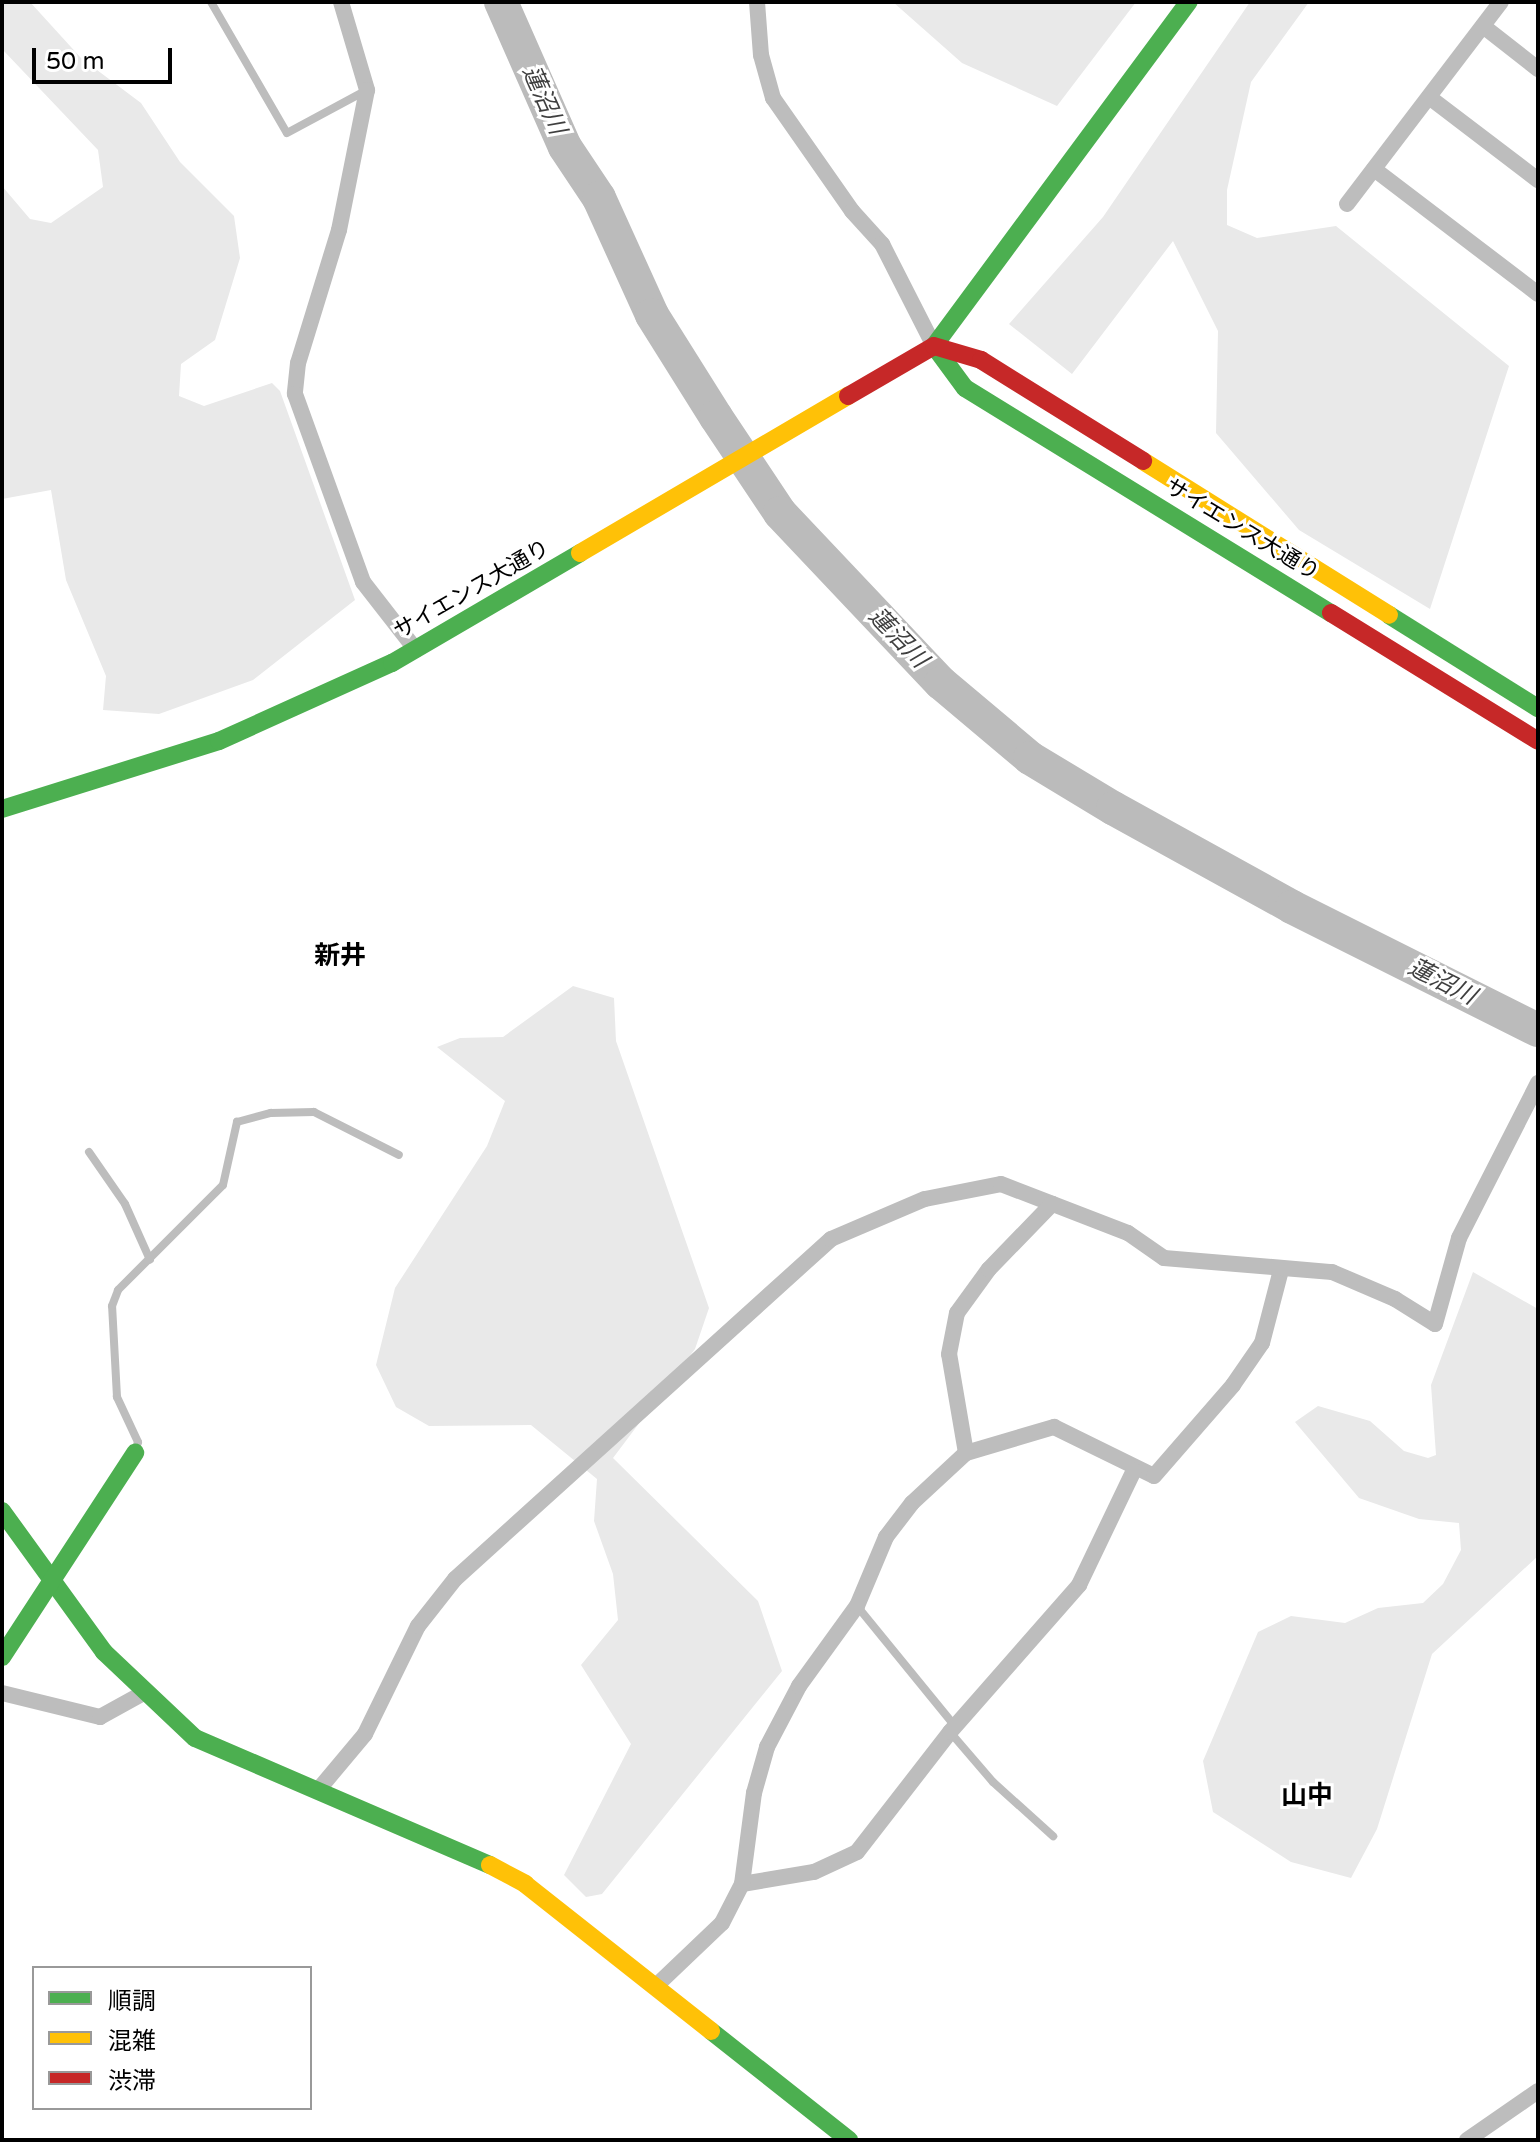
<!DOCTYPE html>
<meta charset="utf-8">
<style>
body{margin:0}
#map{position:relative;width:1540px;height:2142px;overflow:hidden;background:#fff;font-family:"Varela Round","Noto Sans JP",sans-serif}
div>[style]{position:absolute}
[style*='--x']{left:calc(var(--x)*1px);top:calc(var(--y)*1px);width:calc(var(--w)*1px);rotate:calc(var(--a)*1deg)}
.green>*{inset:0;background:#e9e9e9}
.river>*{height:34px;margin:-17px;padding:0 17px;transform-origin:17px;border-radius:17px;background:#bbb}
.lane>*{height:8px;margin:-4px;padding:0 4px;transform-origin:4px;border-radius:4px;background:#bdbdbd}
.street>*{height:16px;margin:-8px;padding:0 8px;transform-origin:8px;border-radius:8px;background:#bdbdbd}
.fast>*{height:18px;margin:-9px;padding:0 9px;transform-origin:9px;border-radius:9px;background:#4caf50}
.slow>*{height:18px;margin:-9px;padding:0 9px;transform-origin:9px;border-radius:9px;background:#ffc107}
.jam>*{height:18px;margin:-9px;padding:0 9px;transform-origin:9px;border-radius:9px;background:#c62828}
span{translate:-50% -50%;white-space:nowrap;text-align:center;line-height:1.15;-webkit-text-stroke:6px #fff;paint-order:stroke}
.street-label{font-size:22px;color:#000}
.water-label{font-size:24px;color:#3f3f3f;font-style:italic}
.quarter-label{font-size:26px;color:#000;font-weight:700}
.frame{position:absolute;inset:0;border:4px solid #000;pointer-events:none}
.legend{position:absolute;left:32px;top:1966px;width:280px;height:144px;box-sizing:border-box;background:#fff;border:2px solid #999;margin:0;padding:10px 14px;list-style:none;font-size:24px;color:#000}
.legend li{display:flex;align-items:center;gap:16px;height:40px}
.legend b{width:40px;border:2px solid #999}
.scale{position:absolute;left:32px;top:48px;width:140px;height:36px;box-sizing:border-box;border:4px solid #000;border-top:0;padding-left:10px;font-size:24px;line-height:28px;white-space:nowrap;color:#000;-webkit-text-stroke:6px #fff;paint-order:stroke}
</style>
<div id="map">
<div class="green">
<i style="clip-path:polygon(2px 2px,30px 2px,81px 58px,141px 103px,180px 162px,234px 216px,240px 258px,215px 340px,181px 364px,179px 396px,204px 406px,272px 383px,280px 391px,355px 600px,253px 680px,159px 714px,103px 710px,106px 676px,66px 580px,51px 490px,2px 499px,2px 186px,30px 219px,51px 223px,103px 187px,98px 150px,2px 49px)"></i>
<i style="clip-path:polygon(893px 2px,1136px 2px,1057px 106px,962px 63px)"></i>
<i style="clip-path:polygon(1250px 2px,1309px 2px,1251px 82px,1227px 190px,1227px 225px,1257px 238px,1336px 226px,1509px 366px,1430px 609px,1299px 530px,1216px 433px,1218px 331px,1173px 241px,1072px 374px,1009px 324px,1103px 217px)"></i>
<i style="clip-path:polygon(573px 986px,614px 998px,616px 1041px,709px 1308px,695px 1349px,613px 1458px,758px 1601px,782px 1671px,602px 1894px,586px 1897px,564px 1875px,631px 1744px,581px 1665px,618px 1620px,613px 1574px,594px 1521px,597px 1479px,531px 1425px,429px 1426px,396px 1407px,376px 1365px,395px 1288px,487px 1146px,505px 1101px,437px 1047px,460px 1038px,503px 1037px)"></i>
<i style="clip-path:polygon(1473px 1272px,1538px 1309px,1538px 1556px,1432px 1654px,1377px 1829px,1351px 1878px,1291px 1862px,1213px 1812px,1203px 1761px,1258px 1632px,1291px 1616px,1345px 1623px,1378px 1608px,1423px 1603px,1443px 1584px,1461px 1550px,1459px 1523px,1419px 1519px,1359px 1498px,1295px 1422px,1318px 1406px,1370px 1421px,1404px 1451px,1428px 1458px,1436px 1455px,1431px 1385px)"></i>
</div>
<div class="river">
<i style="--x:501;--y:2;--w:158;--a:66.2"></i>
<i style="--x:565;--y:147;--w:61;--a:56.3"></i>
<i style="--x:599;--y:198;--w:128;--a:65.6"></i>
<i style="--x:652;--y:315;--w:120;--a:57.9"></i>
<i style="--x:716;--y:417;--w:115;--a:56.3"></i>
<i style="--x:780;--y:513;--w:234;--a:46.6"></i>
<i style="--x:941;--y:683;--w:116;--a:40.1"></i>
<i style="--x:1030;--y:758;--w:97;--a:31.1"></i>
<i style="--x:1113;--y:808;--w:205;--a:28.9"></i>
<i style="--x:1292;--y:907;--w:275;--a:26.6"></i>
</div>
<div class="lane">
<i style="--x:211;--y:2;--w:151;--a:59.9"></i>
<i style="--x:287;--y:133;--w:91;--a:-28.3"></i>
<i style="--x:89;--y:1152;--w:63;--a:55.3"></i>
<i style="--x:125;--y:1204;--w:61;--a:65.9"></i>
<i style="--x:135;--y:1452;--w:10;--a:-73"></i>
<i style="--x:138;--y:1442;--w:50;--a:-115"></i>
<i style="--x:117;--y:1397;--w:91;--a:-93.1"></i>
<i style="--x:112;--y:1306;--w:17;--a:-69"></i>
<i style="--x:118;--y:1290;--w:148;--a:-45"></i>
<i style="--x:223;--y:1185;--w:65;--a:-77.5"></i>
<i style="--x:237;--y:1122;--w:35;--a:-15"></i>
<i style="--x:271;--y:1113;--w:43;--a:-1.3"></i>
<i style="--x:314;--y:1112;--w:95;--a:26.8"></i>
<i style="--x:857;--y:1606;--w:155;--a:50.8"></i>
<i style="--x:950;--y:1732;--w:66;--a:49.3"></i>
<i style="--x:993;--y:1782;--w:81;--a:42"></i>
</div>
<div class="street">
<i style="--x:341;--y:2;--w:92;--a:73.5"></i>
<i style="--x:367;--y:90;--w:143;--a:101.3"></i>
<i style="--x:339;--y:230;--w:139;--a:107.1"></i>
<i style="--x:298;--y:363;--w:31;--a:96"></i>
<i style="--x:295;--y:394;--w:200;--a:70.1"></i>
<i style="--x:363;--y:582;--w:86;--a:52.1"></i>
<i style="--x:757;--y:2;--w:53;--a:85.7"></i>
<i style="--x:761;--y:55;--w:45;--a:74.4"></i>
<i style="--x:773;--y:98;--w:138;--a:55"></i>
<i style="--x:852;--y:211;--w:45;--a:47.7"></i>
<i style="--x:882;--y:244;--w:114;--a:63"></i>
<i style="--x:1483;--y:26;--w:70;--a:38"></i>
<i style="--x:1429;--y:97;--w:137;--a:37.3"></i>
<i style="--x:1374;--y:169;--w:206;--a:37.3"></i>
<i style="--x:1347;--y:204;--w:254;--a:-52.7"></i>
<i style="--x:966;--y:1453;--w:92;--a:-16.5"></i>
<i style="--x:1054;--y:1427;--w:111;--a:26.1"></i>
<i style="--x:1154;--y:1476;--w:121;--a:-49"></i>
<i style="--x:1233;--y:1385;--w:51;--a:-55.4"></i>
<i style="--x:1262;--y:1343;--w:75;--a:-75.4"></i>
<i style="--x:2;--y:1693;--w:101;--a:13.8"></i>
<i style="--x:100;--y:1717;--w:46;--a:-28.8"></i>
<i style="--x:319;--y:1789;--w:72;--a:-50.1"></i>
<i style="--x:365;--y:1734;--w:120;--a:-63.9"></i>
<i style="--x:418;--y:1626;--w:60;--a:-51.8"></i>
<i style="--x:455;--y:1579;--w:507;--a:-42.12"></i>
<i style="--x:831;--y:1239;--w:102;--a:-23.1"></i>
<i style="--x:925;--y:1199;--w:77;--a:-11.2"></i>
<i style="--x:1001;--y:1184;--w:136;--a:21.1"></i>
<i style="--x:1128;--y:1233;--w:44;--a:34.8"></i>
<i style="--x:1164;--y:1258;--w:169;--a:4.8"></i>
<i style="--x:1332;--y:1272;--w:69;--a:23.2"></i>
<i style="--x:1395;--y:1299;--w:47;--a:32"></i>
<i style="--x:1435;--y:1324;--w:89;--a:-74.4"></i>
<i style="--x:1459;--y:1238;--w:174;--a:-63"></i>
<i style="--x:742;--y:1884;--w:73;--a:-9.5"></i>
<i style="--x:814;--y:1872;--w:47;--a:-24.9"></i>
<i style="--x:857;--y:1852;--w:152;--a:-52.2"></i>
<i style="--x:950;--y:1732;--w:196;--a:-48.7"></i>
<i style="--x:1079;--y:1585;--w:127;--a:-64.4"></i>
<i style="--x:658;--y:1984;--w:88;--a:-43.6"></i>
<i style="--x:722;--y:1923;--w:44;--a:-62.9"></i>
<i style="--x:742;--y:1884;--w:92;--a:-82.5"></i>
<i style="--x:754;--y:1793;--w:48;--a:-74.2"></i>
<i style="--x:767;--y:1747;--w:69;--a:-62.3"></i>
<i style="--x:799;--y:1686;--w:99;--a:-54.1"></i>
<i style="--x:857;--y:1606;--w:75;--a:-67.2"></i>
<i style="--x:886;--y:1537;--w:43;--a:-52.6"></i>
<i style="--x:912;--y:1503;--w:74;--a:-42.8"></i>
<i style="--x:966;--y:1453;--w:100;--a:-99.7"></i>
<i style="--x:949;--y:1354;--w:42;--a:-79"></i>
<i style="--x:957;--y:1313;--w:54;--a:-54"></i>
<i style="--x:989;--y:1269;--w:91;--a:-45.9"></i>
<i style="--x:1467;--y:2140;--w:86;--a:-34.6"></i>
</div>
<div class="fast">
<i style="--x:934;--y:346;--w:428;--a:-53.5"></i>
<i style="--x:934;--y:346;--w:52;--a:53.6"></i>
<i style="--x:965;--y:388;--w:430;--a:31.6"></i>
<i style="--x:1389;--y:615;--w:176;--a:32"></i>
<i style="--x:2;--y:809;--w:227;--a:-17.4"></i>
<i style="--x:219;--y:741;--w:190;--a:-24.3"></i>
<i style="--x:392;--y:663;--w:218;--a:-30.3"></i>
<i style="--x:2;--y:1511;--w:174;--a:54.1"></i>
<i style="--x:104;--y:1652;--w:125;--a:43.4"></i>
<i style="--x:195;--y:1738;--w:321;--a:23.3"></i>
<i style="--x:2;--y:1657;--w:244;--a:-56.9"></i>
<i style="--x:711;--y:2031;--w:176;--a:38.3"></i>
</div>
<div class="slow">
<i style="--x:1143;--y:461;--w:290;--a:32"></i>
<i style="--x:580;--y:553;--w:311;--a:-30.4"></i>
<i style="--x:490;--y:1865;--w:40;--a:28"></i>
<i style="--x:525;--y:1884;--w:237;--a:38.3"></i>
</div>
<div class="jam">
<i style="--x:848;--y:396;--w:99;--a:-30.2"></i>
<i style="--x:934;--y:346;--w:49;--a:16.6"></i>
<i style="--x:981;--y:360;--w:191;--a:31.9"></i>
<i style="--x:1331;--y:613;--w:243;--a:31.7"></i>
</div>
<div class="street-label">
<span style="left:1242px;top:530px;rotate:31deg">サイエンス大通り</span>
<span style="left:472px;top:590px;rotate:-30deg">サイエンス大通り</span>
</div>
<div class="water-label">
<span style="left:544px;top:100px;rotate:66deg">蓮沼川</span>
<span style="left:898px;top:638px;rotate:46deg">蓮沼川</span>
<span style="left:1442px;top:982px;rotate:27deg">蓮沼川</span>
</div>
<div class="quarter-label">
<span style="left:340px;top:956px">新井</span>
<span style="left:1307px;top:1796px">山中</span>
</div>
<div class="frame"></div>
<ul class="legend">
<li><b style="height:10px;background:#4caf50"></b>順調</li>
<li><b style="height:10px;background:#ffc107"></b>混雑</li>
<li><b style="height:10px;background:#c62828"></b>渋滞</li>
</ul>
<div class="scale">50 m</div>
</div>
